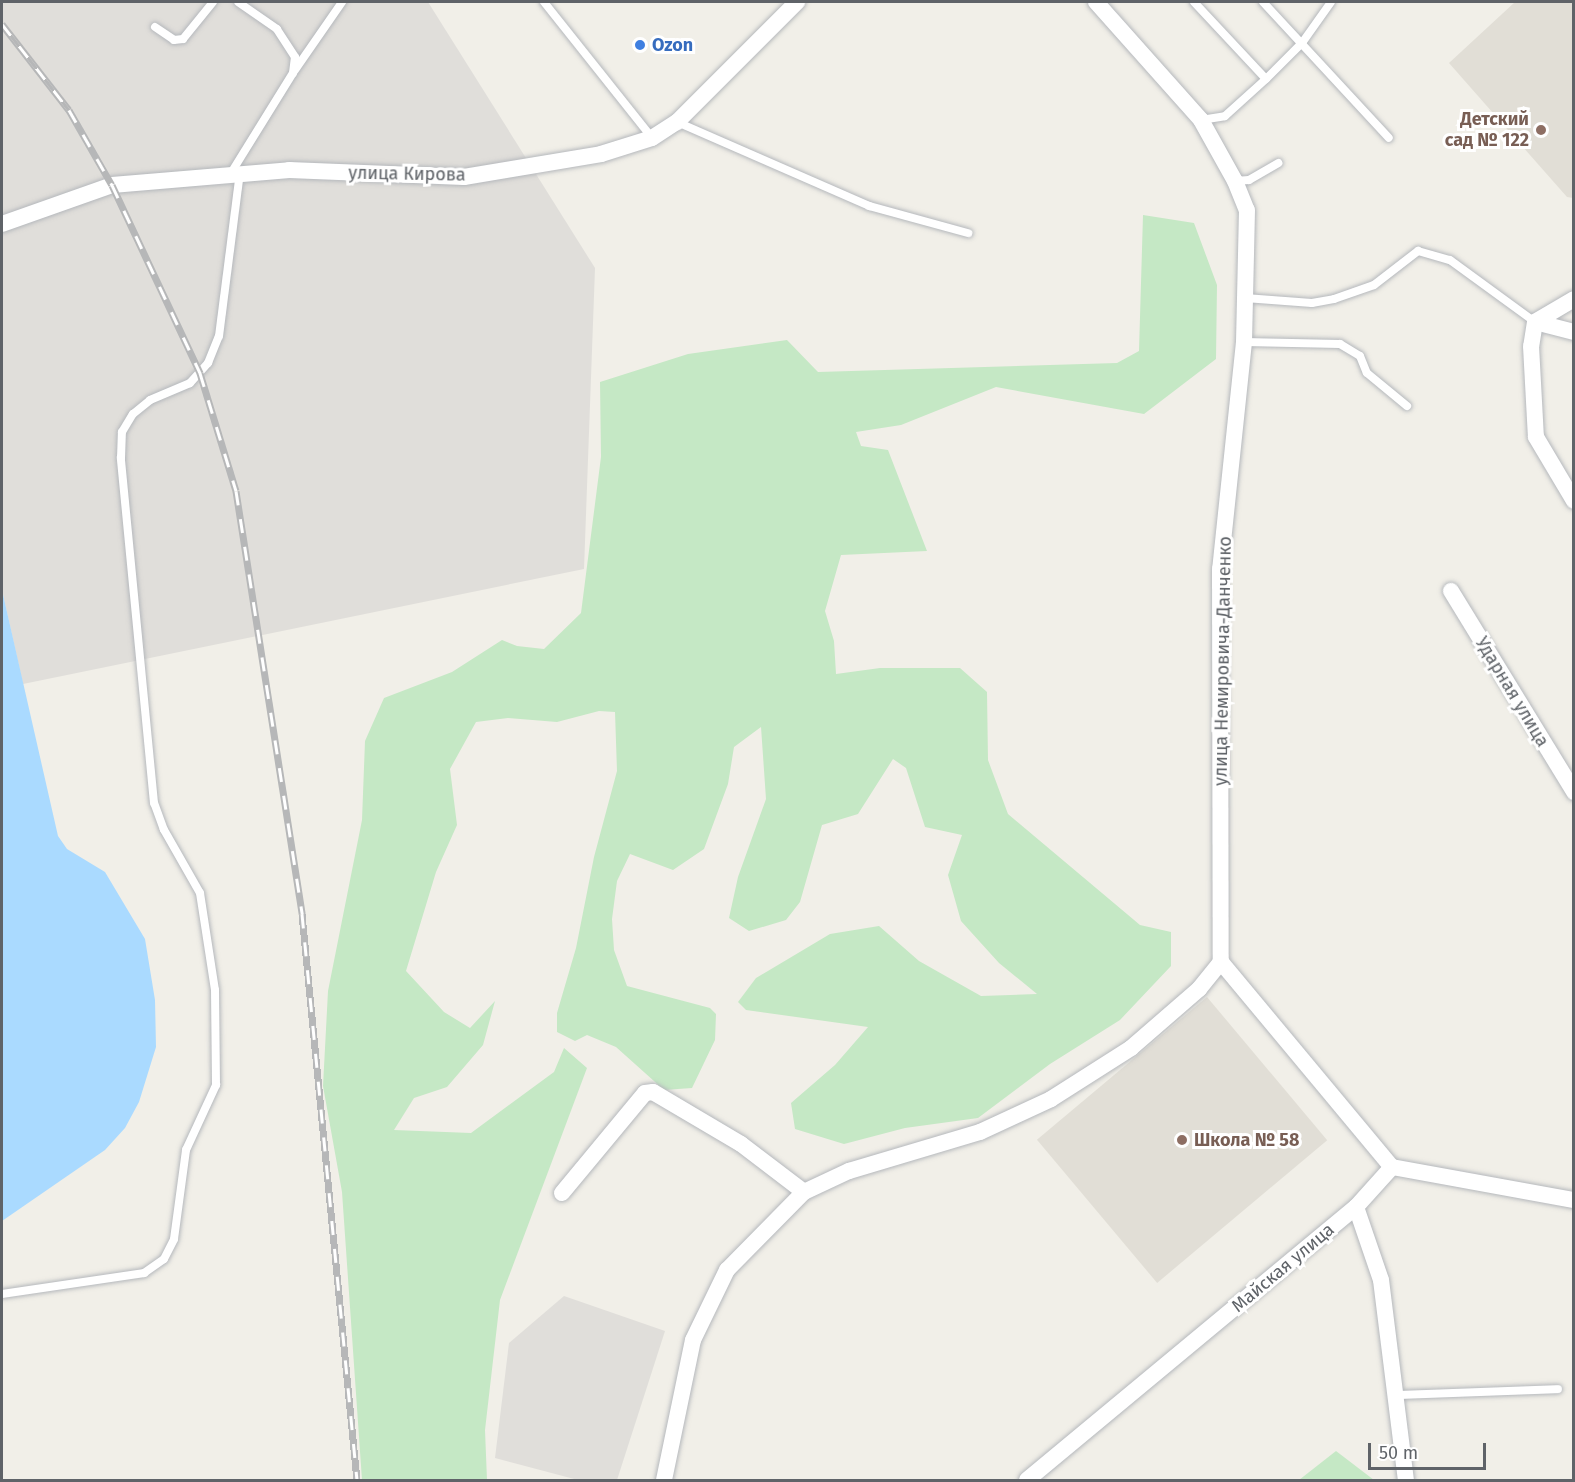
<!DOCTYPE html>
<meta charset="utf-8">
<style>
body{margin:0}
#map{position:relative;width:1575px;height:1482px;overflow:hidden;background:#f1efe8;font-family:"Fira Sans",sans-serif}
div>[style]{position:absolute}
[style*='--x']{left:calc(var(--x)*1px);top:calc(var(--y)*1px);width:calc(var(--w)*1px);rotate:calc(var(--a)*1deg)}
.industrial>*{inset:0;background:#e0deda}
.education>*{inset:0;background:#e1ded6;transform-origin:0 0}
.green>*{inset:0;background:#c5e8c5}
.water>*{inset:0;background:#aadaff}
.roads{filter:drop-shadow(0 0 2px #b5b8bc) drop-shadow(0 0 2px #b5b8bc)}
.lane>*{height:8px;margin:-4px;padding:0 4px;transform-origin:4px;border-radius:4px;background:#fff}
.street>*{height:16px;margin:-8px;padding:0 8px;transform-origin:8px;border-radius:8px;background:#fff}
.rail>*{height:7px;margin-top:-3.5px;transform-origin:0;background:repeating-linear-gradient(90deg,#fff 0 14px,#b6b7b8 0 28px);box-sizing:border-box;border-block:2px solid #b6b7b8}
.dots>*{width:16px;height:16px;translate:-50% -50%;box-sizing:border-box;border:3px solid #fff;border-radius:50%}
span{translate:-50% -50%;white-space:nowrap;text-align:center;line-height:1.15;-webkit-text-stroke:6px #fff;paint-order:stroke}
.shop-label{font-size:18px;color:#366cbe;font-weight:700}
.left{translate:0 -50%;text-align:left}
.education-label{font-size:18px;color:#785e54;font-weight:700}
.right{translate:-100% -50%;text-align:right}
.street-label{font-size:18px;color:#5f6368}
.frame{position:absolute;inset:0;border:3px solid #5f6368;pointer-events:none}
.scale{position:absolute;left:1368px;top:1443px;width:118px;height:27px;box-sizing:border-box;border:3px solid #5f6368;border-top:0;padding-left:8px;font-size:18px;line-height:21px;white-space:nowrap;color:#5f6368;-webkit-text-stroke:4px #fff;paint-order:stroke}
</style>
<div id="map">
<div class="industrial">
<i style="clip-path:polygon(2px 2px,428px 2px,595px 268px,584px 569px,23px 684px,2px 590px)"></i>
<i style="clip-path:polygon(564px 1296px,665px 1331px,617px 1480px,578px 1480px,495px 1458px,509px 1343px)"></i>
</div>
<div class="education">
<i style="clip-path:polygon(1515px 2px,1573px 2px,1573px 198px,1567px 197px,1449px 63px)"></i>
<i style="left:1207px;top:997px;width:187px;height:222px;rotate:50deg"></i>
</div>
<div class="green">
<i style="clip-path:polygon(1143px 215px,1194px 223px,1217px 285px,1216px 359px,1144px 414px,996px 387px,901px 425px,856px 432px,861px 446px,888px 450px,927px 551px,841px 555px,825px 611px,834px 641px,836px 674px,880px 668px,960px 668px,987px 692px,988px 760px,1008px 814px,1140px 925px,1171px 932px,1171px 966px,1120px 1020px,1050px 1064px,978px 1118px,905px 1128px,844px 1144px,795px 1129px,791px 1103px,835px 1065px,868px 1027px,746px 1010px,738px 1002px,756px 978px,830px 934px,879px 926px,919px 961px,981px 996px,1037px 994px,999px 963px,961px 921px,948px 875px,962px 835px,925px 827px,906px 768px,893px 759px,858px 814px,822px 825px,800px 902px,786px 920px,749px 931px,729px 918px,738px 877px,766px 799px,761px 727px,734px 747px,728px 784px,704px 849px,673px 870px,630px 854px,617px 881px,612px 919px,614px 950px,627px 986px,710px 1008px,716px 1014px,715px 1040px,692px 1088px,664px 1090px,616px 1047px,587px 1035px,575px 1041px,557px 1032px,557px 1013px,576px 948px,594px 857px,617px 771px,615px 712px,599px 711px,557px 722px,508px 718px,476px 722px,450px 769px,457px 825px,436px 872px,406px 971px,444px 1012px,470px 1028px,495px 1001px,483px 1045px,447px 1087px,414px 1098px,394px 1130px,471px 1133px,554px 1072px,564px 1048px,587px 1068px,500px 1300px,485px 1430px,487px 1480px,362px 1480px,342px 1192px,323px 1086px,328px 991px,362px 820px,365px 741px,384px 698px,452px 672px,502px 640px,517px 646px,544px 649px,581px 613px,601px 457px,600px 382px,688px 354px,787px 340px,818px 372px,1117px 363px,1139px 351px)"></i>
<i style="clip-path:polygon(1336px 1451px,1374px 1480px,1299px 1480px)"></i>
</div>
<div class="water">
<i style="clip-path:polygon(2px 590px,58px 836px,67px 849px,105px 872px,145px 939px,155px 1000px,156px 1047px,139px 1102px,125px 1128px,105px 1150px,2px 1221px)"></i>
</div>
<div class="roads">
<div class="lane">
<i style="--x:544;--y:2;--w:174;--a:51.5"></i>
<i style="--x:1194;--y:2;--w:105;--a:46.9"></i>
<i style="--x:1263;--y:2;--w:185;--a:47.2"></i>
<i style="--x:155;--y:27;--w:23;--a:34"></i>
<i style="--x:174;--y:40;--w:9;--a:-6"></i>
<i style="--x:183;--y:39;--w:48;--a:-51"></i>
<i style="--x:295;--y:70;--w:83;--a:-55.3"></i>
<i style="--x:1201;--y:120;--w:24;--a:-9"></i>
<i style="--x:1225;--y:116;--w:55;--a:-42.1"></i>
<i style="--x:1266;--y:79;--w:51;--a:-45"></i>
<i style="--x:1302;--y:43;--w:50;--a:-54.7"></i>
<i style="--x:677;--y:122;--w:210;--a:23.6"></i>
<i style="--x:869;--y:206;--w:103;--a:15.3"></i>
<i style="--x:231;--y:173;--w:118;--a:-58.2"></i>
<i style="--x:293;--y:73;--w:16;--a:-83"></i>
<i style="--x:295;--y:57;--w:33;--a:-123"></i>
<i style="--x:277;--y:29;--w:47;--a:-145.3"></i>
<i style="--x:1235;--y:181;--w:14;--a:-4"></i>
<i style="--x:1249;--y:180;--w:34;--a:-30"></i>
<i style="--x:1245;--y:298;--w:67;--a:4.3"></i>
<i style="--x:1312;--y:303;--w:22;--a:-10"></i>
<i style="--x:1334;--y:299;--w:42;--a:-19.3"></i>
<i style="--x:1374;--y:285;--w:56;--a:-37.7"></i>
<i style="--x:1418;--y:251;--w:33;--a:16"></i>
<i style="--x:1450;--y:260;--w:105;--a:36.1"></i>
<i style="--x:1244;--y:342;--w:96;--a:1.2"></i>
<i style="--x:1340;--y:344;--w:23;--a:31"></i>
<i style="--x:1360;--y:356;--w:18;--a:68"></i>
<i style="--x:1367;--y:373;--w:52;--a:39.5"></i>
<i style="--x:2;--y:1294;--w:144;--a:-8.4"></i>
<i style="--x:144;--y:1273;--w:24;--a:-35"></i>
<i style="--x:164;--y:1259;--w:22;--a:-63"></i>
<i style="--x:174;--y:1239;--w:90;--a:-82.3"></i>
<i style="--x:186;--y:1150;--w:72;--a:-65.2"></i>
<i style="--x:216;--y:1085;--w:95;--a:-90.6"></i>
<i style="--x:215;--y:990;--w:98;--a:-98.8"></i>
<i style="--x:200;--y:893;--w:73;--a:-119.7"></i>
<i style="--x:164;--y:830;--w:29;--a:-110"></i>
<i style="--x:154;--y:803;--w:347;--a:-95.5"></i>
<i style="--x:121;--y:458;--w:26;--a:-88"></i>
<i style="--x:122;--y:432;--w:21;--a:-59"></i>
<i style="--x:133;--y:414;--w:22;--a:-39"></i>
<i style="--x:150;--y:400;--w:43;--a:-23"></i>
<i style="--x:190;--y:383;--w:27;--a:-48"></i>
<i style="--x:208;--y:363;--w:29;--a:-68"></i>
<i style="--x:219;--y:336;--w:164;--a:-82.7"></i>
<i style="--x:1396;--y:1395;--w:162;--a:-2.1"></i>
</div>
<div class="street">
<i style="--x:1096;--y:2;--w:158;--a:48.3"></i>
<i style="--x:1201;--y:120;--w:70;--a:60.9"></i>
<i style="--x:1235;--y:181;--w:31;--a:68"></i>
<i style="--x:1247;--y:210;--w:132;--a:91.3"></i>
<i style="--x:1244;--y:342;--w:228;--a:96"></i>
<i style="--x:1220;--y:569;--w:393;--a:89.9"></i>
<i style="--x:1221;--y:962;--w:267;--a:50.2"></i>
<i style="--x:2;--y:224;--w:117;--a:-19.5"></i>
<i style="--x:112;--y:185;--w:178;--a:-4.8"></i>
<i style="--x:289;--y:170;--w:175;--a:2.3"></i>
<i style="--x:464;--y:177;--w:139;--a:-9.5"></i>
<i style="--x:601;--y:154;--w:53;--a:-17.4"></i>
<i style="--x:652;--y:138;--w:30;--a:-33"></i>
<i style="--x:677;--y:122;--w:170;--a:-45"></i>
<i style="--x:1535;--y:322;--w:45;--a:-30.5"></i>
<i style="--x:1574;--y:332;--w:40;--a:-165.6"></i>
<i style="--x:1535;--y:322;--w:24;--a:99"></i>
<i style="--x:1531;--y:346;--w:91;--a:86.9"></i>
<i style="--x:1536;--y:437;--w:74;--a:59.3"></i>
<i style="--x:1451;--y:591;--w:236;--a:58.5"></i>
<i style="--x:562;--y:1193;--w:130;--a:-50.3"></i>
<i style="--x:645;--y:1093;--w:8;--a:-7"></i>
<i style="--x:653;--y:1092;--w:102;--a:30.6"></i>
<i style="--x:741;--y:1144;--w:79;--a:37.3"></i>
<i style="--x:1356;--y:1207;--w:77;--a:71.1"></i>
<i style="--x:1381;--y:1280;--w:202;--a:82.9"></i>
<i style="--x:664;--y:1480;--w:143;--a:-78.3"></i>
<i style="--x:693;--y:1340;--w:78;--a:-64.1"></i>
<i style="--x:727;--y:1270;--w:110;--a:-45.4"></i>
<i style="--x:804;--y:1192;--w:50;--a:-25"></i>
<i style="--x:849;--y:1171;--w:137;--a:-16.6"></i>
<i style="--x:980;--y:1132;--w:78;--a:-24.9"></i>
<i style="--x:1051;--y:1099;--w:95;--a:-32.5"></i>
<i style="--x:1131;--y:1048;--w:90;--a:-40.9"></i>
<i style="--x:1199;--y:989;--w:35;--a:-51"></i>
<i style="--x:1027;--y:1480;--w:428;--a:-39.7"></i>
<i style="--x:1356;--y:1207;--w:54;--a:-48"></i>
<i style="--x:1392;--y:1167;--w:185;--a:10.3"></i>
</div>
</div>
<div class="rail">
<i style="--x:2;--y:24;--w:109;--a:52.1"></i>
<i style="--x:69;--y:110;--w:86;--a:60.2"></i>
<i style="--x:112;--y:185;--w:208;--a:64.9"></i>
<i style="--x:200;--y:373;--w:123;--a:73"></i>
<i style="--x:236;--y:491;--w:428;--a:81.1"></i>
<i style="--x:302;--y:914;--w:569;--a:84.45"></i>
</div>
<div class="dots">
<i style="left:640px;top:45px;background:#3f7fe0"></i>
<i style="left:1541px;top:130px;background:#8d6e63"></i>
<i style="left:1182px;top:1140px;background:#8d6e63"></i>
</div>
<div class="shop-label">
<span class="left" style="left:652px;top:45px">Ozon</span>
</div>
<div class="education-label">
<span class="right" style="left:1529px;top:130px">Детский<br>сад № 122</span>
<span class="left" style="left:1194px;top:1140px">Школа № 58</span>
</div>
<div class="street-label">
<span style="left:407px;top:174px;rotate:1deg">улица Кирова</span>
<span style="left:1223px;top:661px;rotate:-89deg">улица Немировича-Данченко</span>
<span style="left:1512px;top:692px;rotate:59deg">Ударная улица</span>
<span style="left:1283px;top:1268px;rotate:-40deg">Майская улица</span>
</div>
<div class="frame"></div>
<div class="scale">50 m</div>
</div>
